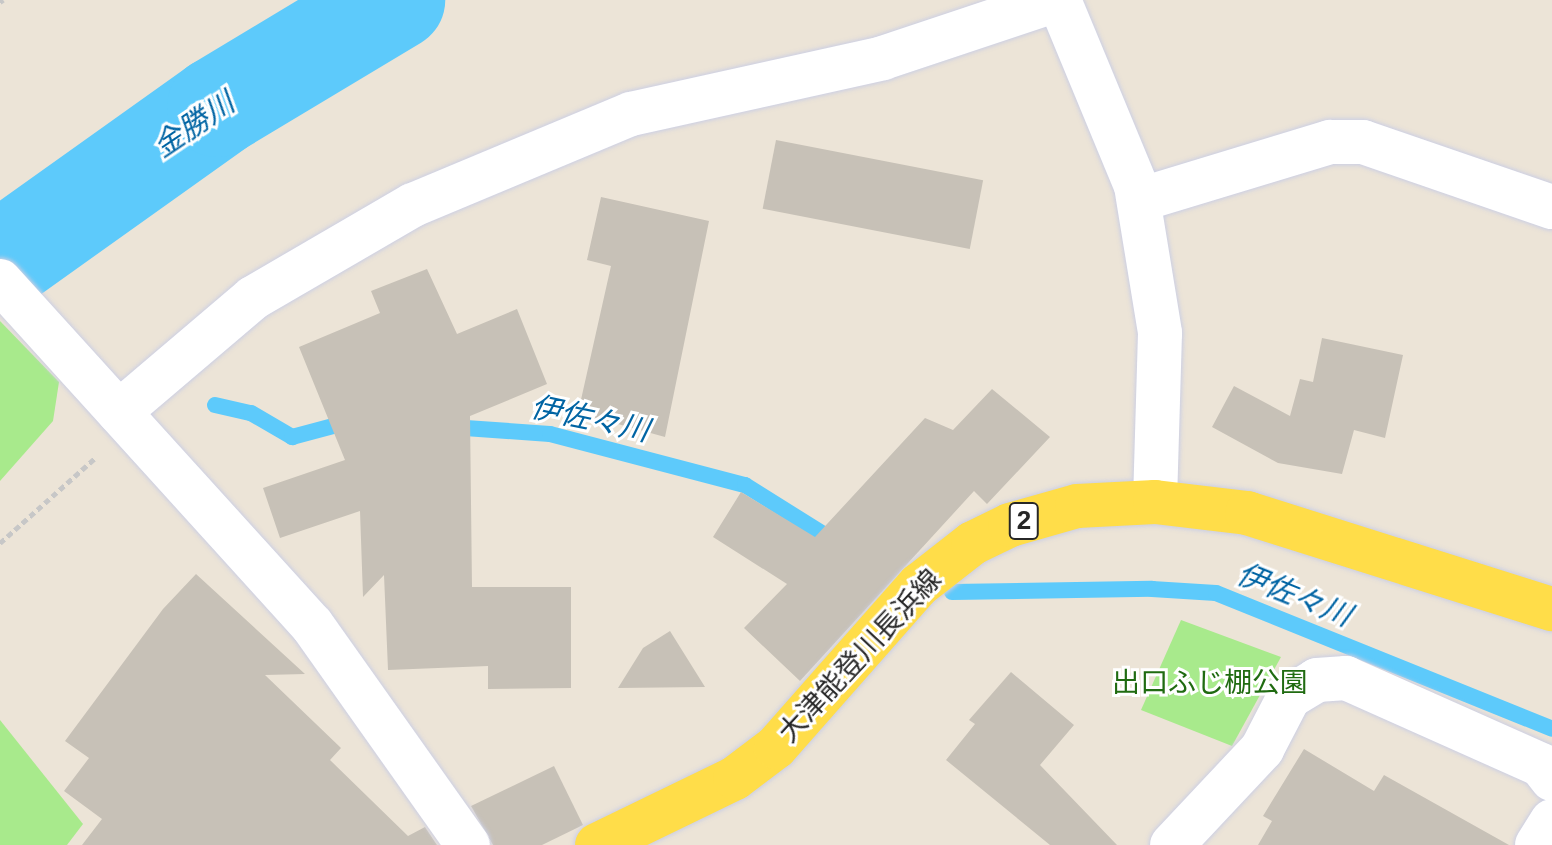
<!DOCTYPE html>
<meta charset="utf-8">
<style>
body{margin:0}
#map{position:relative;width:1552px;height:845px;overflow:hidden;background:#ece4d7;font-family:Helvetica,"Noto Sans JP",sans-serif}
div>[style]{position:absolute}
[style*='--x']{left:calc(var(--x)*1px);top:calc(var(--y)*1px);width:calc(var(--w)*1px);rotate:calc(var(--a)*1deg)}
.green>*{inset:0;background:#a8ea8c}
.stream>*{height:16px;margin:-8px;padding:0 8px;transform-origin:8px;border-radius:8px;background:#5dcafb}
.river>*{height:100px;margin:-50px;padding:0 50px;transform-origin:50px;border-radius:50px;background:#5dcafb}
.building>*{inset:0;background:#c7c1b7;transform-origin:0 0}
.path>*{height:5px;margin-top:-2.5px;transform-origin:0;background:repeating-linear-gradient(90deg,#c7c7c7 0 6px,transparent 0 10px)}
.roads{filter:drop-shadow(0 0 2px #cccfe3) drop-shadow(0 0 2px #cccfe3)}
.minor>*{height:44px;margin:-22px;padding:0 22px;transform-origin:22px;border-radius:22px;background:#fff}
.major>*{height:44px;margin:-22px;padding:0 22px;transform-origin:22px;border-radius:22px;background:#ffdd49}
span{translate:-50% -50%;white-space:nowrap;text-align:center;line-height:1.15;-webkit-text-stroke:6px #fff;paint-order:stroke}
.shield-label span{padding:2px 6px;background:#fff;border:2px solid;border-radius:6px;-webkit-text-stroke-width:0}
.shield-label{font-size:26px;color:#272727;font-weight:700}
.street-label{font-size:28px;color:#272727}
.park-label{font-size:28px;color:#206b11}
.water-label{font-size:30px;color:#0064a3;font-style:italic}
</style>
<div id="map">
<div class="green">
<i style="clip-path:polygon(0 321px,59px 382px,53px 421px,0 481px)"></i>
<i style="clip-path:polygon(1181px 620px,1281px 657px,1232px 746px,1141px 710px)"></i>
<i style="clip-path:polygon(0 720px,83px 824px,67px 845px,0 845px)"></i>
</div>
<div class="stream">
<i style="--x:215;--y:405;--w:37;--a:13"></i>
<i style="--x:251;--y:413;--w:48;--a:30.3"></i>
<i style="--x:292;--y:437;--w:62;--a:-14.9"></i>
<i style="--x:451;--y:427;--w:99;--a:4"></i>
<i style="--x:550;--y:434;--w:202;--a:14.7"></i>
<i style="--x:745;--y:485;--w:107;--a:32.1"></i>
<i style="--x:952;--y:592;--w:200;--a:-0.9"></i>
<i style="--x:1152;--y:589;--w:64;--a:3.6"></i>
<i style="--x:1216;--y:593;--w:362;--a:22"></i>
</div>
<div class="river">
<i style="--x:0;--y:262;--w:267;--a:-35.5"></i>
<i style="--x:217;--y:107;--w:208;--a:-31"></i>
</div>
<div class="building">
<i style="left:776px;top:140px;width:211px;height:70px;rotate:11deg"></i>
<i style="clip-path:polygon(601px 197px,709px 221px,665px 437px,578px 413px,611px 266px,587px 260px)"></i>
<i style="clip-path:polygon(427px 269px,457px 334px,517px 309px,547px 384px,470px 416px,472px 587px,571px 587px,571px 688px,488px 689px,488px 666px,388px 670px,384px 575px,363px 597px,360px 511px,280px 538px,263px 488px,345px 460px,299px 347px,380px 313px,371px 291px)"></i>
<i style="clip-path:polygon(1322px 338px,1403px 355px,1385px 438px,1354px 430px,1342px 474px,1278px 463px,1212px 427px,1234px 386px,1290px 416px,1300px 379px,1313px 382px)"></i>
<i style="clip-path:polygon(992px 389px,1050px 437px,987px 504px,974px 491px,800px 681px,744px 628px,787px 584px,713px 537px,741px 492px,815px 537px,925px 418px,953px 430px)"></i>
<i style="clip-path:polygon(196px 574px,305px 674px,265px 675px,341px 748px,330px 760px,408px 836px,425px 827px,437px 845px,82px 845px,102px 819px,64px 791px,89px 758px,65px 741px,163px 609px)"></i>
<i style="clip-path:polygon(670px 631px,705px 687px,618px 688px,643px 648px)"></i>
<i style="clip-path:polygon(1011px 672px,1074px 725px,1040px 765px,1117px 845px,1050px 845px,946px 760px,975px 724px,969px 720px)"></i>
<i style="clip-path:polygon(1304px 749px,1374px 791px,1384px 775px,1509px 845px,1258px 845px,1272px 821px,1263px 816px)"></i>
<i style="clip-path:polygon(554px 766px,583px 825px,542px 845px,493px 845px,471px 806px)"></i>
</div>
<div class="path">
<i style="--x:0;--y:2;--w:4;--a:-34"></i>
<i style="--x:0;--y:543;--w:127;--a:-41.8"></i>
</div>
<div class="roads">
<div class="minor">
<i style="--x:1059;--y:0;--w:201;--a:67.5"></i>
<i style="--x:1136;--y:186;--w:149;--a:80.7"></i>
<i style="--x:1160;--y:333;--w:169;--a:91.7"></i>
<i style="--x:1139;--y:200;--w:200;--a:-16.9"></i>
<i style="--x:1330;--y:142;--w:33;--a:0"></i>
<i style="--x:1363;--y:142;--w:200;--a:19"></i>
<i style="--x:0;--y:281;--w:464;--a:47.8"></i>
<i style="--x:312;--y:625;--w:270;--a:54.7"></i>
<i style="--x:119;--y:412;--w:176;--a:-40.4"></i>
<i style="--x:253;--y:298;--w:185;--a:-30.2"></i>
<i style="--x:413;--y:205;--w:236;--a:-22.7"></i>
<i style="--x:631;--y:114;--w:258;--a:-12.5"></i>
<i style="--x:883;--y:58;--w:182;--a:-18.5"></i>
<i style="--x:1172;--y:845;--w:132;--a:-46.8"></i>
<i style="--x:1262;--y:749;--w:59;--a:-62.6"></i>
<i style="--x:1289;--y:697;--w:33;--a:-31"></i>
<i style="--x:1317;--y:680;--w:29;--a:-4"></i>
<i style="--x:1346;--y:678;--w:214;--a:24"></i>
<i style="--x:1541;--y:765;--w:18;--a:52"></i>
<i style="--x:1537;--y:845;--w:28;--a:-58"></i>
</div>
<div class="major">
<i style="--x:597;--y:845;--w:153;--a:-25.9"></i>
<i style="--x:735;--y:778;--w:51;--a:-37.1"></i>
<i style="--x:776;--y:747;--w:216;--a:-48.6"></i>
<i style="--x:919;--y:585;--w:68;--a:-37.9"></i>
<i style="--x:973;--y:543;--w:41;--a:-25.9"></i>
<i style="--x:1010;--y:525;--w:70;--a:-15.8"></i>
<i style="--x:1077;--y:506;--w:78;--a:-2.9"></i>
<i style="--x:1155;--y:502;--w:93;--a:6.8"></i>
<i style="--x:1247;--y:513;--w:320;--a:17.5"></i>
</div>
</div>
<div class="shield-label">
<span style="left:1024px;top:521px">2</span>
</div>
<div class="street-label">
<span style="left:860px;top:656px;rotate:-47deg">大津能登川長浜線</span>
</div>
<div class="park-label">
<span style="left:1210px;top:683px">出口ふじ棚公園</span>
</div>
<div class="water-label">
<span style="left:194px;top:125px;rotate:-34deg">金勝川</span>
<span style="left:590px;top:419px;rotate:12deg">伊佐々川</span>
<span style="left:1294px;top:595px;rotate:22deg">伊佐々川</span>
</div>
</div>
